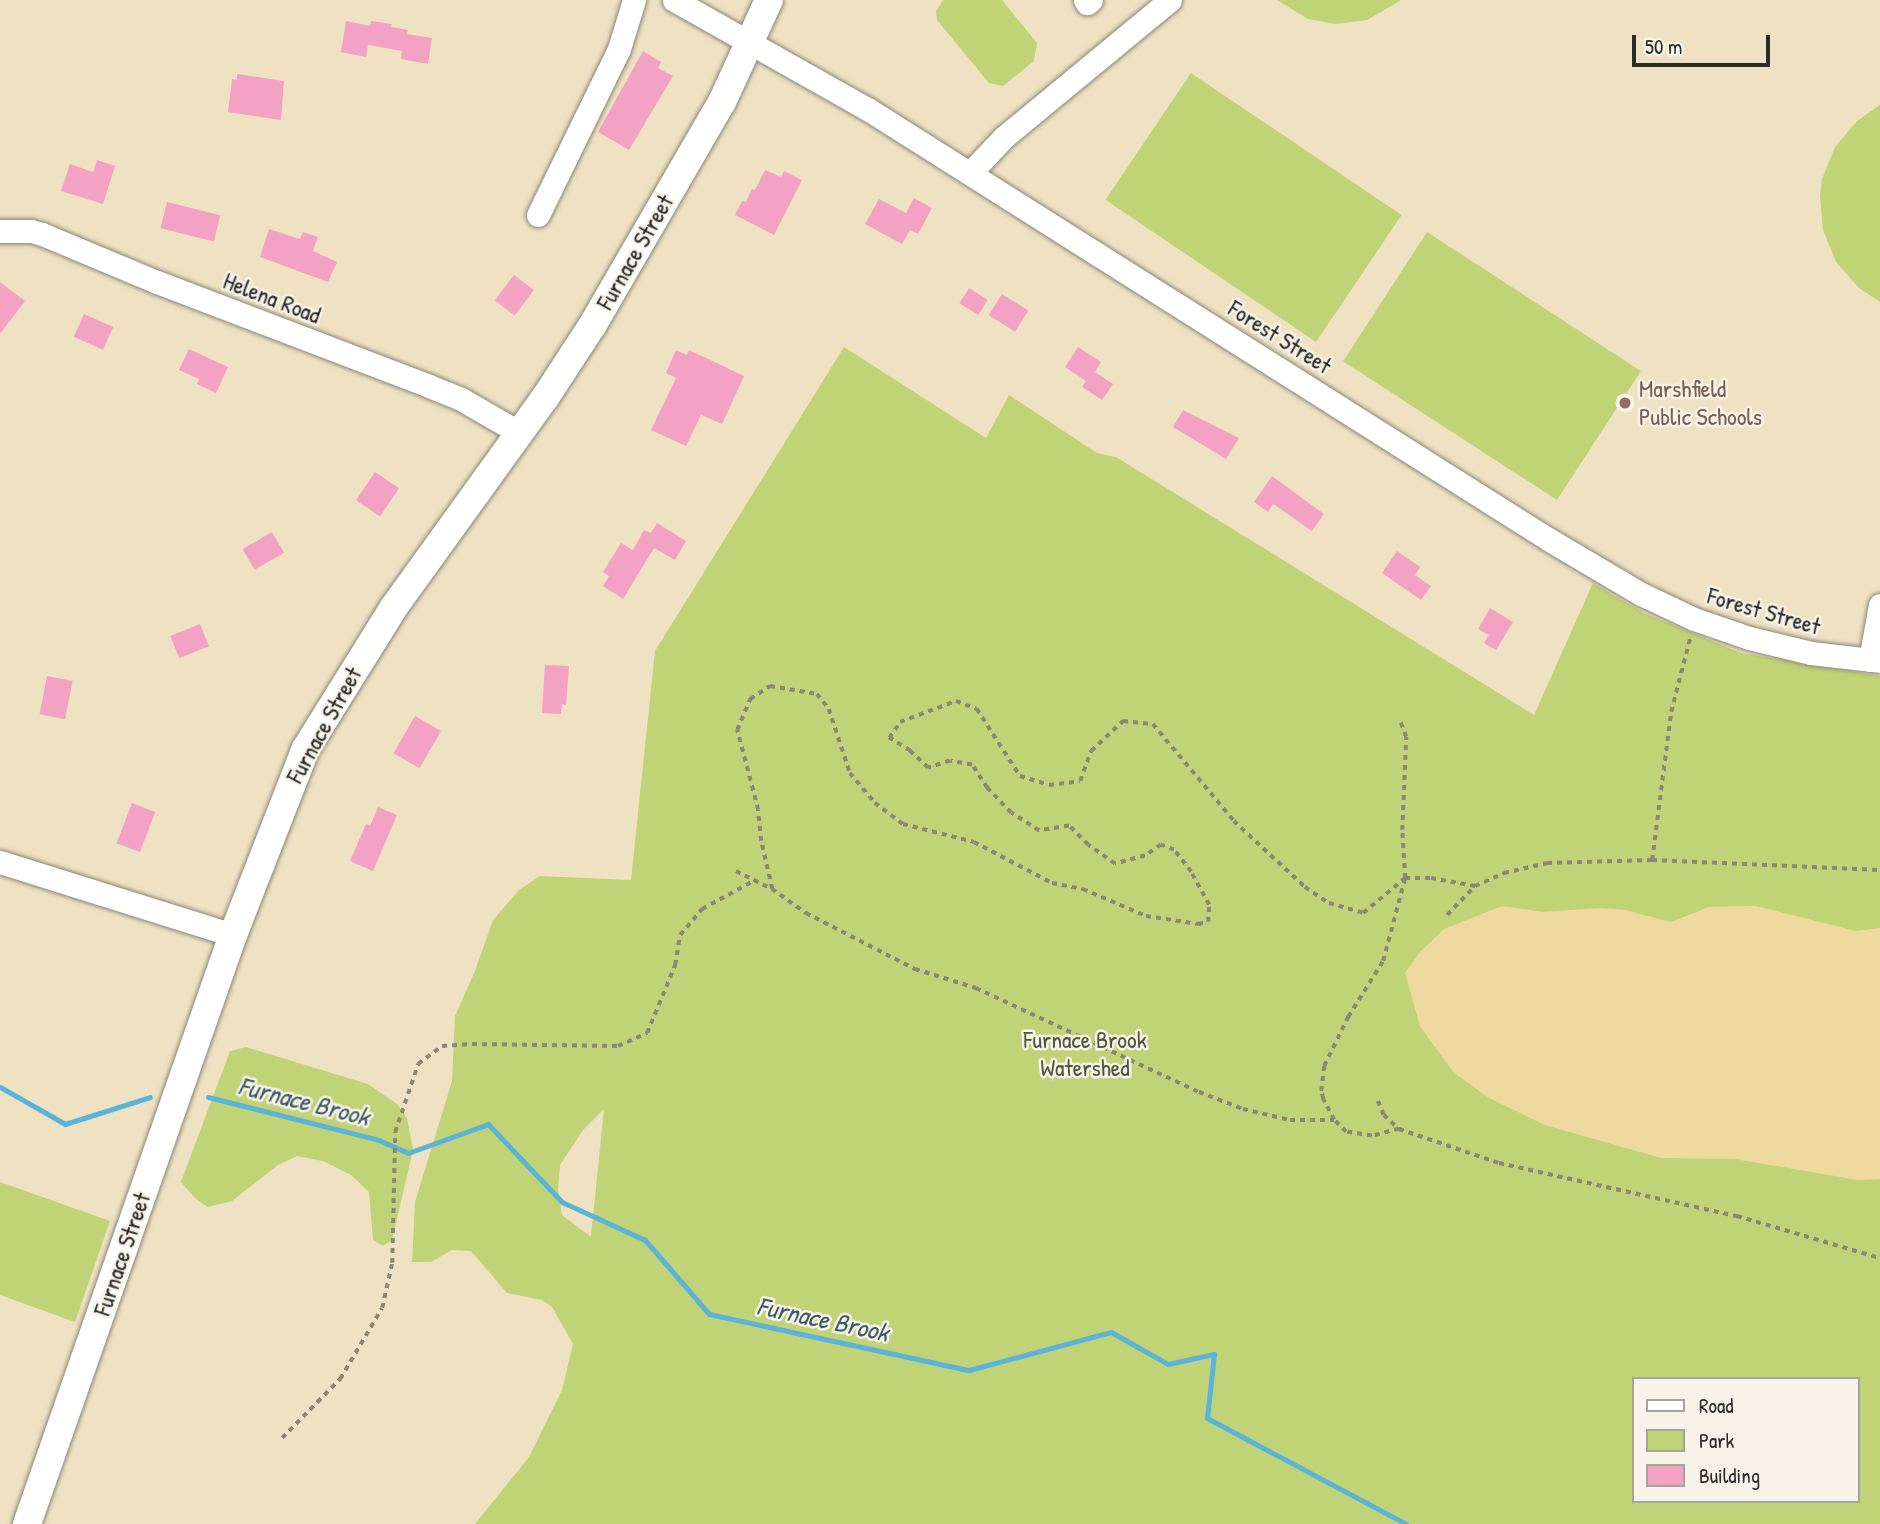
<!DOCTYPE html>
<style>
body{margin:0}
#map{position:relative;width:1880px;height:1524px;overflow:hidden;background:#eee2c3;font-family:"Patrick Hand",sans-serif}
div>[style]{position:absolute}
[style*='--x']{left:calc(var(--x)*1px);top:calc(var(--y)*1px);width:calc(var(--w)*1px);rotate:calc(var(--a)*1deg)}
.green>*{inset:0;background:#c0d377;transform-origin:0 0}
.sand>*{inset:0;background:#eeda9e}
.stream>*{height:5px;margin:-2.5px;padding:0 2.5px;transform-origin:2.5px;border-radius:2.5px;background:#5bb3d8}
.building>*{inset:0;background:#f3a2c3;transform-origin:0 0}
.path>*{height:3.5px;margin-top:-1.75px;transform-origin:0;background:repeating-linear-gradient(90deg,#8c8677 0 5px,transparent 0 10px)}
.roads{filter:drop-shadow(0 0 2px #8c8677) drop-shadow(0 0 2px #8c8677)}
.minor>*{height:23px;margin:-11.5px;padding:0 11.5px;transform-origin:11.5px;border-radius:11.5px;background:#fff}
.major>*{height:28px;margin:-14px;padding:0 14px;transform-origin:14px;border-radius:14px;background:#fff}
.dots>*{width:19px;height:19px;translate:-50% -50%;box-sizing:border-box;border:4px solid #f7f3e8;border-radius:50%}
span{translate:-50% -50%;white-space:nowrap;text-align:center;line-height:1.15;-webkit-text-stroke:5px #f7f3e8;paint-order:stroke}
.street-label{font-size:24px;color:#2b2b2b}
.education-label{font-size:24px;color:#785e54}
.left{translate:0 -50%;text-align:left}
.park-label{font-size:24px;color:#50553e}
.water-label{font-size:26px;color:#3c5b68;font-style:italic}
.legend{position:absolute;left:1632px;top:1377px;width:228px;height:126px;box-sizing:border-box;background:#f7f3e8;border:2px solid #a5a39c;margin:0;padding:9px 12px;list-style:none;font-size:21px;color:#2b2b2b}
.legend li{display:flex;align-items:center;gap:14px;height:35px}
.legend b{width:35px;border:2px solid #a5a39c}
.scale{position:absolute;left:1632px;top:35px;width:138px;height:32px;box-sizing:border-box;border:4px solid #2b2b2b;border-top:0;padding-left:9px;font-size:21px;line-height:24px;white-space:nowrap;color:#2b2b2b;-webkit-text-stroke:5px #f7f3e8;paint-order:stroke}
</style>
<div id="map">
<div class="green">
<i style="clip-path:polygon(943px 0,1002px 0,1037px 43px,1034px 61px,1003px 86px,989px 83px,937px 20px,936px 11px)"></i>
<i style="clip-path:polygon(1277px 0,1401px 0,1367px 20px,1335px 24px,1308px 19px)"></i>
<i style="left:1191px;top:73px;width:254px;height:153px;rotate:34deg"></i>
<i style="clip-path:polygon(1880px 105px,1880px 302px,1859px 288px,1836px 262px,1823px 230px,1820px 196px,1822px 179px,1835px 147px,1857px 121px)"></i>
<i style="left:1427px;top:232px;width:255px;height:154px;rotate:33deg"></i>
<i style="clip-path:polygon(evenodd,844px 347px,986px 438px,1009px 395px,1097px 453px,1116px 457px,1534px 715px,1593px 583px,1644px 613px,1741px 653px,1880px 676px,1880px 1524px,475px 1524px,529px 1457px,562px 1390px,573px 1344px,552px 1307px,542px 1300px,507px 1293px,471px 1251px,452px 1250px,431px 1262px,412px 1262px,415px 1202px,452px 1081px,455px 1016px,475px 971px,493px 920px,519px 890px,540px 876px,631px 880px,655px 651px,844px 347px,604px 1109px,591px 1236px,590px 1236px,562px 1215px,558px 1189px,560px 1165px,583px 1130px,604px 1109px,844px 347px,1633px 1379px,1857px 1379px,1857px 1501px,1633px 1501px,1633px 1379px)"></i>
<i style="clip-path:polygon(246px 1047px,368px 1084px,397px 1104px,407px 1118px,413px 1150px,392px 1240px,383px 1246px,373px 1240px,369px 1192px,351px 1175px,323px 1161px,297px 1156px,278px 1165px,232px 1201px,208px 1207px,196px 1199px,181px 1182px,230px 1051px)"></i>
<i style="clip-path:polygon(0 1182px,110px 1221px,75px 1322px,0 1295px)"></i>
</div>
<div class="sand">
<i style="clip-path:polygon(1502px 906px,1543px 912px,1600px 908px,1625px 910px,1671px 922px,1709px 907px,1756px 906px,1856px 931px,1880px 928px,1880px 1179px,1858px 1180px,1735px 1159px,1661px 1158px,1545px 1125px,1489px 1098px,1453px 1072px,1420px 1026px,1405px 973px,1420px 952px,1444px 929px)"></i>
</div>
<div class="stream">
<i style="--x:0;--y:1087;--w:75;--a:29.6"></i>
<i style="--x:65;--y:1124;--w:89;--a:-17.6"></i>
<i style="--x:208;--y:1097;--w:176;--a:14.1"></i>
<i style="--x:379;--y:1140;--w:32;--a:24"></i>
<i style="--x:408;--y:1153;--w:85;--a:-19.9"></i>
<i style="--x:488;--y:1124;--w:108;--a:46.5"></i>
<i style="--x:562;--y:1202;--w:91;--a:24.6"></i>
<i style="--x:645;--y:1240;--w:98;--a:49.1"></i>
<i style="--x:709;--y:1314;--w:266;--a:12.2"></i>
<i style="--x:969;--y:1370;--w:147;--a:-15"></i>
<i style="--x:1111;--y:1332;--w:65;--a:29.3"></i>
<i style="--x:1168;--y:1364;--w:47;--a:-12.3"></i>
<i style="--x:1214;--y:1354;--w:64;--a:96.2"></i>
<i style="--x:1207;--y:1418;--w:225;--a:28"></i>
</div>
<div class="building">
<i style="clip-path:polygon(346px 21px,370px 26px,371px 21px,392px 24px,391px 27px,408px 30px,407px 34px,432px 38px,428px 64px,401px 59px,402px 51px,368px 45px,366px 57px,341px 52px)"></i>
<i style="clip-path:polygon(643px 51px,661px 62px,658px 68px,673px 76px,629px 150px,598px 132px)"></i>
<i style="clip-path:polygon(237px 74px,284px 81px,281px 120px,228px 112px,232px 79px,237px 80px)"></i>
<i style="clip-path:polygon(97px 160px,115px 166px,103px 204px,61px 191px,70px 164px,93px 172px)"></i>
<i style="clip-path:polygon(765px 170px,781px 177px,784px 171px,802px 180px,774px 235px,735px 215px,742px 201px,746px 202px,752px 189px,755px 190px)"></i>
<i style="clip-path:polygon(914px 198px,932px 208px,918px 234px,910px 230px,902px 244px,865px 224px,879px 199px,906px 213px)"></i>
<i style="left:167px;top:202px;width:55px;height:27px;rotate:14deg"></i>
<i style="clip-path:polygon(269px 229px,300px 239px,303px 232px,318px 237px,313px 251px,337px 262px,328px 282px,260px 257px)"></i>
<i style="left:514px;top:275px;width:25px;height:32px;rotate:37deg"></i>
<i style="clip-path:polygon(0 282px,25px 301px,0 334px)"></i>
<i style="left:969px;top:288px;width:22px;height:18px;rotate:32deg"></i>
<i style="left:1002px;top:294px;width:31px;height:25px;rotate:32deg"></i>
<i style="left:84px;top:314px;width:32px;height:25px;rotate:24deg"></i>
<i style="clip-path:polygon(1078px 347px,1101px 362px,1095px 372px,1113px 384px,1102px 400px,1082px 387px,1086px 381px,1065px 367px)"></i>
<i style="clip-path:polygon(189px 349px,228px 367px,216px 393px,197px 384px,199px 379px,179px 370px)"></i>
<i style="clip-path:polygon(676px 350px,687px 355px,689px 350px,744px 376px,722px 424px,701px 415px,686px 446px,651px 430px,676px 378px,666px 373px)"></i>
<i style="clip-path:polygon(1183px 410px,1239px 438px,1226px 459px,1173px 427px)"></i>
<i style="left:375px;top:472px;width:29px;height:34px;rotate:34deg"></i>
<i style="clip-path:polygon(1272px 476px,1324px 514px,1312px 531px,1273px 504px,1268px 512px,1254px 502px)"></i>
<i style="clip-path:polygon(657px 523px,686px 541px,675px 560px,654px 548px,623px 599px,603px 586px,609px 576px,603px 572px,621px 543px,633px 550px,644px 530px,651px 533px)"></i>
<i style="left:272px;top:532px;width:24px;height:34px;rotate:60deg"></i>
<i style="clip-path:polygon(1397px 551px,1420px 567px,1415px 575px,1431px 586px,1421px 600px,1382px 573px)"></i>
<i style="clip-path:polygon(1490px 608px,1513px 622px,1496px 650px,1484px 643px,1489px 635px,1478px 629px)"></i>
<i style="left:200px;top:624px;width:24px;height:32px;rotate:68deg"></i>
<i style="clip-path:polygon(545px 665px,569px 666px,566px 705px,562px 704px,561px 714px,542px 713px)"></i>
<i style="left:47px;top:676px;width:26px;height:39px;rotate:11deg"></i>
<i style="left:415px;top:716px;width:30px;height:43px;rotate:30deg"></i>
<i style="left:132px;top:803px;width:25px;height:43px;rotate:21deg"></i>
<i style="clip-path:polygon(378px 807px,397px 815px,373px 871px,350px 861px,366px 824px,370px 826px)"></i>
</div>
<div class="path">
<i style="--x:1652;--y:860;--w:149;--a:-82.7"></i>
<i style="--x:1671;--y:712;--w:76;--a:-75.6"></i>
<i style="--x:736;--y:871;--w:40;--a:26.6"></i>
<i style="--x:772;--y:889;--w:42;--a:35.2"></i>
<i style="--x:806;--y:913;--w:123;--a:27.2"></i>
<i style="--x:915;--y:969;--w:64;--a:17.3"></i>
<i style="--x:976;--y:988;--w:246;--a:25"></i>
<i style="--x:1199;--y:1092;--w:47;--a:21.1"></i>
<i style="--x:1243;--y:1109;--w:48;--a:13.2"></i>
<i style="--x:1290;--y:1120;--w:44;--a:0"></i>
<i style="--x:772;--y:889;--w:49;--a:-102.9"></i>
<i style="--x:761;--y:841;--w:31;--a:-96"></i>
<i style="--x:758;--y:810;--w:83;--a:-104.7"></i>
<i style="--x:737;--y:730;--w:34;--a:-67"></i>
<i style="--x:750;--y:699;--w:24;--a:-33"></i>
<i style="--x:770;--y:686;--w:48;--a:9.7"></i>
<i style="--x:817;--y:694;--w:19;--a:51"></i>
<i style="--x:829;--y:709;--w:67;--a:71.8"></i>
<i style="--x:850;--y:773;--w:39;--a:50"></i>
<i style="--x:875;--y:803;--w:35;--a:37"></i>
<i style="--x:903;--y:824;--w:73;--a:14.2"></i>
<i style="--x:974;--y:842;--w:88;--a:27.7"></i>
<i style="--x:1052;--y:883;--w:32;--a:11"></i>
<i style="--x:1083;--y:889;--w:69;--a:23.2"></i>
<i style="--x:1146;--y:916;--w:53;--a:8.7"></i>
<i style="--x:1198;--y:924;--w:10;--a:-11"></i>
<i style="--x:1208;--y:922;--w:17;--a:-87"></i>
<i style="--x:1209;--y:905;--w:38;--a:-119"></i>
<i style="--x:1191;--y:872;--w:28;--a:-128"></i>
<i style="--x:1174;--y:850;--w:14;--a:-159"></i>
<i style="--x:1161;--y:845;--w:19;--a:145"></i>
<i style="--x:1145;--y:856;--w:31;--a:165"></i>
<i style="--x:1115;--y:864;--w:33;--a:-145"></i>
<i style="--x:1088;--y:845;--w:27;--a:-135"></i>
<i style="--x:1069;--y:826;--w:30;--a:171"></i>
<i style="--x:1039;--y:831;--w:33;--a:-147"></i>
<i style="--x:1011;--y:813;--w:35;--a:-134"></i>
<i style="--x:987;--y:788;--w:27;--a:-123"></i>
<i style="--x:972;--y:765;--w:22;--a:-170"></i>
<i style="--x:950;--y:761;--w:23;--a:162"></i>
<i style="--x:928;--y:768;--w:25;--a:-137"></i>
<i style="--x:910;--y:751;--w:25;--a:-148"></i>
<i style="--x:889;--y:738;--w:19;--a:-55"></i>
<i style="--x:900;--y:722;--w:60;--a:-20.6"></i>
<i style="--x:956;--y:701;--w:22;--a:21"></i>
<i style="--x:977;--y:709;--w:80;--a:57.3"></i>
<i style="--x:1020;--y:776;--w:30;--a:17"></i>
<i style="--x:1049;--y:785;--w:31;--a:-7"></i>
<i style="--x:1080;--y:781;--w:32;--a:-70"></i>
<i style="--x:1091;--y:751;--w:44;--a:-43.2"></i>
<i style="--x:1123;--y:721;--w:30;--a:6"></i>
<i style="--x:1153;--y:724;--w:126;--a:50.1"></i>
<i style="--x:1234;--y:821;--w:97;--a:42.9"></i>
<i style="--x:1305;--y:887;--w:29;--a:34"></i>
<i style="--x:1329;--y:903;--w:35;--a:16"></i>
<i style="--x:1363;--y:913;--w:55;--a:-39.8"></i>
<i style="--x:1405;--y:878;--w:48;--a:-93.6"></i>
<i style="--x:1402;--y:830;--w:93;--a:-87.5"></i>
<i style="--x:1406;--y:737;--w:17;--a:-111"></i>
<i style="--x:1447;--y:915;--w:40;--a:-46"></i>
<i style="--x:1475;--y:886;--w:32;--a:-24"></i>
<i style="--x:1504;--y:873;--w:44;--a:-13.1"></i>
<i style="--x:1547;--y:863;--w:105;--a:-1.6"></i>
<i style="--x:1652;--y:860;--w:228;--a:2.5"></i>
<i style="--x:1378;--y:1101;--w:15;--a:67"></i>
<i style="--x:1384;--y:1115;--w:21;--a:43"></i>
<i style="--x:1399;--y:1129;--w:106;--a:18.8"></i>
<i style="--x:1499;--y:1163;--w:244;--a:12.6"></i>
<i style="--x:1737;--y:1216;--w:149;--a:16.4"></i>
<i style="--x:1399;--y:1129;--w:28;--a:165"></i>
<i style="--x:1372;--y:1136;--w:26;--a:-171"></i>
<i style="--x:1346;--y:1132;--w:17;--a:-135"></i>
<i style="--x:1334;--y:1120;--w:24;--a:-118"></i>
<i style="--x:1323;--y:1099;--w:8;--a:-104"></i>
<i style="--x:1321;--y:1091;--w:25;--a:-83"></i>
<i style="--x:1324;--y:1066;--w:55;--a:-63.9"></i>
<i style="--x:1348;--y:1017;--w:66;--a:-58"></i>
<i style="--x:1383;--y:961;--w:86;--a:-75.2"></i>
<i style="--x:1405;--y:878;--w:26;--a:0"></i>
<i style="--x:1431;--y:878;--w:45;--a:10.3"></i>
<i style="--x:282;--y:1438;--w:83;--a:-45.5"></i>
<i style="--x:340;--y:1379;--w:82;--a:-59.4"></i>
<i style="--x:382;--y:1308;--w:46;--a:-77.5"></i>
<i style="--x:392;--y:1263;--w:131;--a:-88.7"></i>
<i style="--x:395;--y:1132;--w:72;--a:-71.3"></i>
<i style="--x:418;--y:1064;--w:30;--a:-37"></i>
<i style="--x:442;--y:1046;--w:30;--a:-4"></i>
<i style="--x:472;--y:1044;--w:146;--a:0.8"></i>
<i style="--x:618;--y:1046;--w:32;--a:-24"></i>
<i style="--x:647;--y:1033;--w:74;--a:-67.6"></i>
<i style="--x:675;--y:965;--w:30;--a:-81"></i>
<i style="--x:680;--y:935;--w:34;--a:-50"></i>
<i style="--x:702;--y:909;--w:60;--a:-28.7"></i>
</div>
<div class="roads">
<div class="minor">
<i style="--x:674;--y:0;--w:220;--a:29.4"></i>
<i style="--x:866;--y:108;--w:807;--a:32.29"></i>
<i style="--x:1548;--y:539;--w:108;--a:30.6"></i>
<i style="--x:1641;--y:594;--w:59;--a:25.3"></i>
<i style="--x:1694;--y:619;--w:58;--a:19.1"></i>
<i style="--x:1749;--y:638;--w:64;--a:13.6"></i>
<i style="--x:1811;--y:653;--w:69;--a:6.6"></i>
<i style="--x:1085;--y:0;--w:4;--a:56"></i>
<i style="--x:1087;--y:3;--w:5;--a:-37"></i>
<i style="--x:970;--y:173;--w:50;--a:-46.6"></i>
<i style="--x:1004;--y:137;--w:215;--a:-39.5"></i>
<i style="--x:538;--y:215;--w:185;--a:-64"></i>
<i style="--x:619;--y:49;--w:51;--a:-73"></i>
<i style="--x:0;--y:231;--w:31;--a:0"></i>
<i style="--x:31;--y:231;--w:11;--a:15"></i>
<i style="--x:42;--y:234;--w:125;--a:22.7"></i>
<i style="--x:157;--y:282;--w:291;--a:20.9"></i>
<i style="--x:429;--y:386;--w:35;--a:22"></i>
<i style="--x:461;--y:399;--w:68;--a:30"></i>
<i style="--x:1870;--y:660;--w:56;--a:-79.7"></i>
<i style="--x:0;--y:862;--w:244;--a:17.4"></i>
</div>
<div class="major">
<i style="--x:27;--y:1524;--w:624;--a:-70.72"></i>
<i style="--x:233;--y:935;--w:199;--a:-68.7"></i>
<i style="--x:305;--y:750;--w:168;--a:-58.1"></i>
<i style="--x:394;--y:607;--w:258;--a:-54.2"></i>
<i style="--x:545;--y:398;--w:86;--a:-56.9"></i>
<i style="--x:592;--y:326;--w:259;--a:-59.9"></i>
<i style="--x:722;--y:102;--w:112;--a:-65.3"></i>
</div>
</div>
<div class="dots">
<i style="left:1625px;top:403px;background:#8d6e63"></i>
</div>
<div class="street-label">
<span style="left:635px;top:252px;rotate:-60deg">Furnace Street</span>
<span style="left:272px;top:298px;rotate:21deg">Helena Road</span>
<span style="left:1280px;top:337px;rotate:32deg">Forest Street</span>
<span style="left:1764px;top:611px;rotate:16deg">Forest Street</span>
<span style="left:324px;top:725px;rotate:-61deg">Furnace Street</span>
<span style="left:122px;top:1254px;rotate:-71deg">Furnace Street</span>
</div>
<div class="education-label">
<span class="left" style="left:1639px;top:403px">Marshfield<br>Public Schools</span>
</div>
<div class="park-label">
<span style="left:1085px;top:1054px">Furnace Brook<br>Watershed</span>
</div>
<div class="water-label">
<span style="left:304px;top:1101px;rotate:14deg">Furnace Brook</span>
<span style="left:823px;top:1319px;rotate:12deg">Furnace Brook</span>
</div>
<ul class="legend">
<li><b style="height:9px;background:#fff"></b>Road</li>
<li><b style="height:19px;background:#c0d377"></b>Park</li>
<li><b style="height:19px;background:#f3a2c3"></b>Building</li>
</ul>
<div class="scale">50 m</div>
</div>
